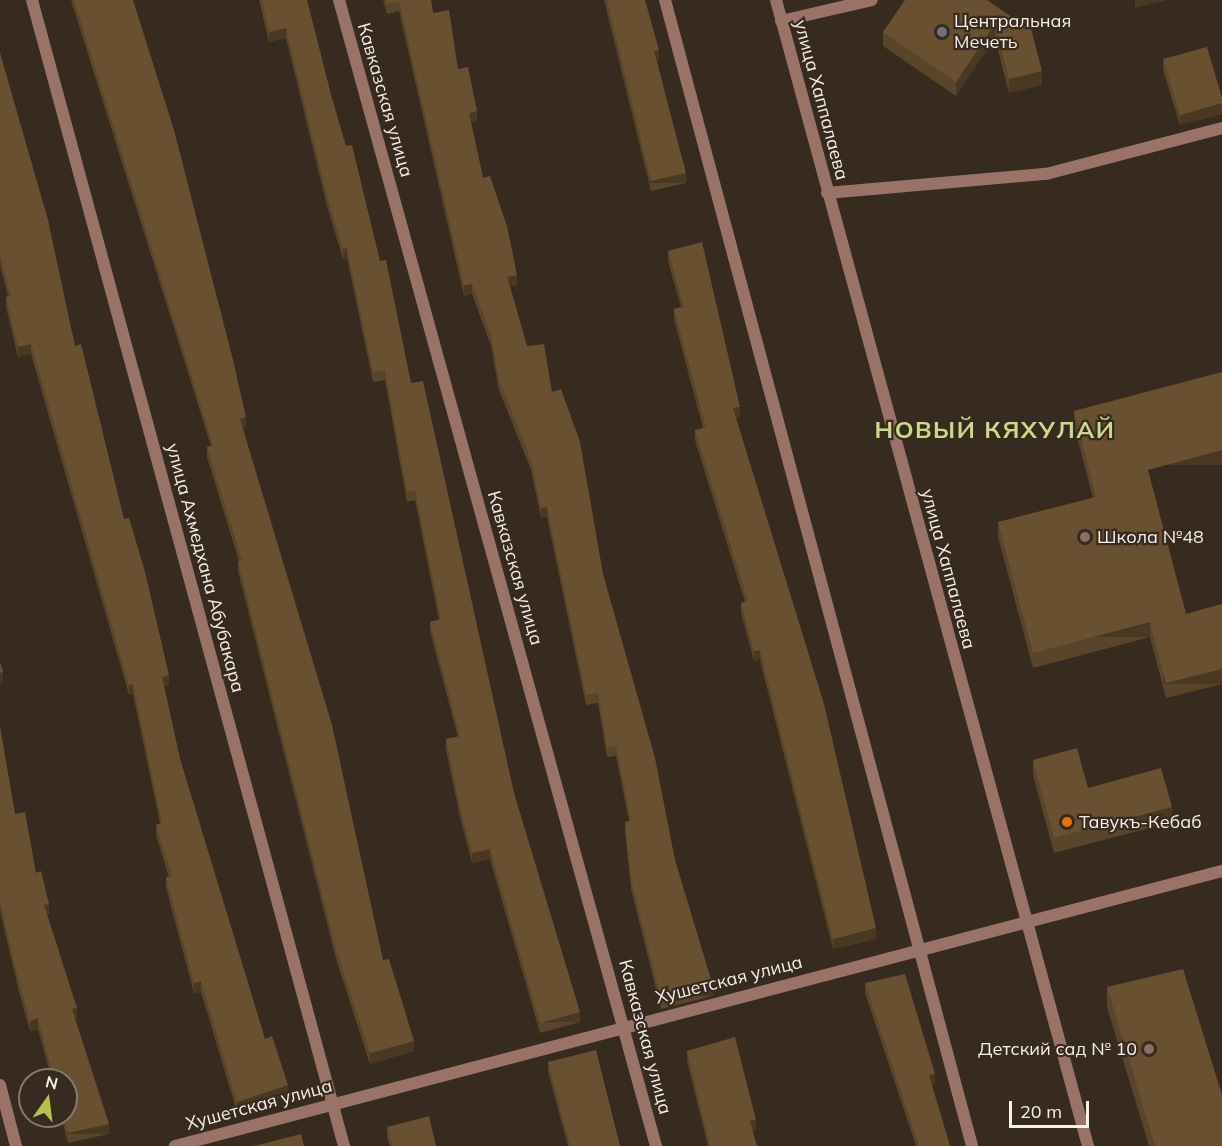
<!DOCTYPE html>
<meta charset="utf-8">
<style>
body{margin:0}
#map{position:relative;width:1222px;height:1146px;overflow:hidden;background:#372b20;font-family:Mulish,sans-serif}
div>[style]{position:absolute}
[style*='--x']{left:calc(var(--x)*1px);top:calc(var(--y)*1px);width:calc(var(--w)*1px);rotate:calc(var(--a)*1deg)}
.street>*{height:12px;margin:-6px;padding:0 6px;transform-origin:6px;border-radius:6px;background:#9a7368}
.wall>*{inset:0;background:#59452a}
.shaded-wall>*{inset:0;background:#493822;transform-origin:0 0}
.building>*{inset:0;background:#685031}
.dots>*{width:16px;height:16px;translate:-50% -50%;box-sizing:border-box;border:3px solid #372b20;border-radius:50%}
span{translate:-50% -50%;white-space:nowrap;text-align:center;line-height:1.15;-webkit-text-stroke:4.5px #372b20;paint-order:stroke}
.poi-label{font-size:18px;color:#f7efe8}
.left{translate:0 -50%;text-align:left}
.right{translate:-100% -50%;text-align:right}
.street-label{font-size:18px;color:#f7efe8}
.district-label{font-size:24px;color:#ccd88b;font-weight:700;letter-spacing:1.5px}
.north{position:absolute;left:18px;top:1068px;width:60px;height:60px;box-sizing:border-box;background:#372b20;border:2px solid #847970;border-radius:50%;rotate:14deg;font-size:16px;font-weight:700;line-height:24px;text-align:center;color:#f7efe8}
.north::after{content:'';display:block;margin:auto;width:21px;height:27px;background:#b3c24b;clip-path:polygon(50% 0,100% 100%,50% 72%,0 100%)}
.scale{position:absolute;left:1009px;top:1101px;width:80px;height:27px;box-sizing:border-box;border:3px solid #f7efe8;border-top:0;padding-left:8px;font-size:18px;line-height:21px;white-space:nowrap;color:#f7efe8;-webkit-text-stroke:4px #372b20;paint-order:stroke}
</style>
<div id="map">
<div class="street">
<i style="--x:32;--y:0;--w:1188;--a:74.77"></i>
<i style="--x:339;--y:0;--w:1189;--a:74.54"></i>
<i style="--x:665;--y:0;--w:1186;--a:75"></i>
<i style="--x:776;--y:0;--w:1188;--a:74.77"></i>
<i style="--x:781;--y:21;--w:93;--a:-13"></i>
<i style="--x:827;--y:193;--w:220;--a:-5"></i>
<i style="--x:1046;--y:174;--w:182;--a:-14.6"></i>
<i style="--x:0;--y:1085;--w:63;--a:75.3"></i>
<i style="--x:175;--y:1146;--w:1083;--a:-14.72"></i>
</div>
<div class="wall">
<i style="clip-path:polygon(71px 0,133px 0,246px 427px,242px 428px,383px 960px,414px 1051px,370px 1064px,336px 959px,238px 571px,238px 561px,239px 561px,207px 457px,207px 447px,211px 446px)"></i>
<i style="clip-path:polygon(259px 0,307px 0,331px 95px,411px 383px,514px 793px,580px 1022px,540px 1033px,490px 859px,472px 863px,460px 817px,446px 750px,446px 739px,458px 737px,430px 632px,430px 622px,439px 620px,415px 500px,407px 502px,385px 380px,373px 382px,347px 258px,343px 259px,327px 206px,286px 38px,269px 42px)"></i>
<i style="clip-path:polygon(383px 0,431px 0,433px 13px,458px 69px,477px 121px,471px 122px,483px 178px,517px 285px,510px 286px,527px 346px,552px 392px,603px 574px,675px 860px,713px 996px,661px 1009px,631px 889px,625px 832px,625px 822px,629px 821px,616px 756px,607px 757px,598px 703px,586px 705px,547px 517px,541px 518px,531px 470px,499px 390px,491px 346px,472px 294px,464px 296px,399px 11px,387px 14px)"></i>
<i style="clip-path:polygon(604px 0,645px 0,659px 60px,657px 61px,686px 183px,651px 191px)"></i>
<i style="clip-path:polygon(987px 0,1042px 85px,1009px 93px,995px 38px,956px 96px,883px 46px,883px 32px)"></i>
<i style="clip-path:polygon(0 53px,75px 346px,124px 519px,169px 685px,164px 686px,180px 759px,265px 1039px,288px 1096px,237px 1112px,201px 992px,194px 993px,166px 888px,166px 877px,169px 877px,156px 835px,156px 825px,160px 823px,133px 694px,129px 695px,31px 354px,18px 357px,6px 307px,6px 297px,8px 296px,0 265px)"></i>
<i style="clip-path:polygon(1163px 59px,1222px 103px,1222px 114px,1180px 125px,1163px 70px)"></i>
<i style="clip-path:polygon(668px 251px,740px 417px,736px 418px,876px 939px,833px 949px,760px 660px,754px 661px,741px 613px,741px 603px,745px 602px,695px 440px,695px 430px,703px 428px,674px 319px,674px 309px,681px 307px,668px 261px)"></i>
<i style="clip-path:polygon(1074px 411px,1151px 484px,1186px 614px,1222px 604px,1222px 684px,1166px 698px,1150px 637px,1033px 668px,998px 537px,998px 522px,1093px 498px,1074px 426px)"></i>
<i style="clip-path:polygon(0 727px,15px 814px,36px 873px,49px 914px,47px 914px,77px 1018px,75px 1018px,109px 1134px,68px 1143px,61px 1116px,66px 1116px,66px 1080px,52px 1080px,38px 1029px,30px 1031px,19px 992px,0 911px)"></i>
<i style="clip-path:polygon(1033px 760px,1088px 788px,1172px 822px,1054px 853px,1033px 775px)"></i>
<i style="clip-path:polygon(865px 983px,935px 1084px,931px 1085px,950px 1146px,916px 1146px,865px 993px)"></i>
<i style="clip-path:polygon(1107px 987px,1222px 1146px,1149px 1146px,1107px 1007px)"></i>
<i style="clip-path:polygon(687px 1051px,756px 1130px,752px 1131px,757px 1146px,708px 1146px,687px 1061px)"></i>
<i style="clip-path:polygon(548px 1062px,620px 1146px,568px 1146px,548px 1072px)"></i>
<i style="clip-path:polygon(387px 1127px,436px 1146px,390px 1146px,387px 1138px)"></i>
</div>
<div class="shaded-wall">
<i style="clip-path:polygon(1135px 0,1167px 0,1135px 8px)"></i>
<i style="clip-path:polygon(995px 24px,995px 38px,956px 96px,956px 82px)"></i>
<i style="clip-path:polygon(286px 28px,286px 38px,269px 42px,269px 32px)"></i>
<i style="clip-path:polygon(659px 50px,659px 60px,654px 62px,654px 51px)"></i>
<i style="clip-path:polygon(1042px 71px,1042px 85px,1009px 93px,1009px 79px)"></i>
<i style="clip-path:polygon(1222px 103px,1222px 114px,1180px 125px,1180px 115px)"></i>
<i style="clip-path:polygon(477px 111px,477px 121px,469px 123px,469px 113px)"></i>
<i style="left:686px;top:173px;width:10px;height:36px;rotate:90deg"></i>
<i style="clip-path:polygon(347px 248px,347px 258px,343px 259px,343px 249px)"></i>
<i style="clip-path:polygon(517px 275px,517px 285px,507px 287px,507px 277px)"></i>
<i style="clip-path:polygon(472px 284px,472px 294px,464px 296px,464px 285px)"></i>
<i style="clip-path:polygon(31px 344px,31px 354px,18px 357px,18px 347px)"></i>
<i style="clip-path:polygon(740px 407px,740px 417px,733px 418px,733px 408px)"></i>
<i style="clip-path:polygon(246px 417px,246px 427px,240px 429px,240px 419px)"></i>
<i style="left:1222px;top:450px;width:15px;height:77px;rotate:90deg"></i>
<i style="clip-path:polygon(547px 507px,547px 517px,541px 518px,541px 508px)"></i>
<i style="left:1150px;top:622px;width:15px;height:121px;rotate:90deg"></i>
<i style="clip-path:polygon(760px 650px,760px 660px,754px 661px,754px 651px)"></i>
<i style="left:1222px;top:669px;width:15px;height:58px;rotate:90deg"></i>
<i style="left:3px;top:672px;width:11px;height:3px;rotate:90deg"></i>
<i style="clip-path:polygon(169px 675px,169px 685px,162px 687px,162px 677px)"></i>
<i style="clip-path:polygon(133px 684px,133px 694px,129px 695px,129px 685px)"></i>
<i style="left:1172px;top:807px;width:15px;height:122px;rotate:90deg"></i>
<i style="clip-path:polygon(490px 849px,490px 859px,472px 863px,472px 853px)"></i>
<i style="clip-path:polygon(49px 904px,49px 914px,44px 915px,44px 905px)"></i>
<i style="clip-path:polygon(876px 928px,876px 939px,833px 949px,833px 939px)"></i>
<i style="clip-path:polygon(201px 981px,201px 992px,194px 993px,194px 983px)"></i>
<i style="left:713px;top:986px;width:10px;height:54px;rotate:90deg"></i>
<i style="clip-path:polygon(77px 1008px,77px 1018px,72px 1019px,72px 1009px)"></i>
<i style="left:580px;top:1012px;width:10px;height:41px;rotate:90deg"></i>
<i style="clip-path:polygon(38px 1018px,38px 1029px,30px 1031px,30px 1021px)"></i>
<i style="clip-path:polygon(414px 1041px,414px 1051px,370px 1064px,370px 1053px)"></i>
<i style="clip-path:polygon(935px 1074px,935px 1084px,929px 1086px,929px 1075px)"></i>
<i style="clip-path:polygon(288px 1085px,288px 1096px,237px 1112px,237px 1102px)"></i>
<i style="clip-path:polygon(756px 1120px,756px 1130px,750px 1131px,750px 1121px)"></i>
<i style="left:109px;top:1124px;width:10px;height:42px;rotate:90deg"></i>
</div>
<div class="building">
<i style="clip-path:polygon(74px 0,133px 0,174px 130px,233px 360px,246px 417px,240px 419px,332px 725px,383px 960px,389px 959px,414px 1041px,370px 1053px,336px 949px,238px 561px,242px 560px,207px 447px,213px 445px)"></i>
<i style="clip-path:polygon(262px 0,307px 0,331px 95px,346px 146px,352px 145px,380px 261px,386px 260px,411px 383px,423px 381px,514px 793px,580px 1012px,540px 1023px,490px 849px,472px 853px,460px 807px,446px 739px,460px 736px,430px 622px,441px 619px,415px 490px,407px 492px,385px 370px,373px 372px,347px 248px,343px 249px,327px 196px,286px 28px,269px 32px)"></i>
<i style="clip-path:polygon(386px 0,431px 0,433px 13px,449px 10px,458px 69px,468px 67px,477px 111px,469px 113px,483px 178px,490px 176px,507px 226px,517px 275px,507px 277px,527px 346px,544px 344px,552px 392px,561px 389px,580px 442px,603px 574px,655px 758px,675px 860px,713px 986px,661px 999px,631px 879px,625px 822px,631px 821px,616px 746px,607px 747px,598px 693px,586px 695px,547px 507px,541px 508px,531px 460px,499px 380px,491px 335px,472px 284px,464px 285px,399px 1px,387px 4px)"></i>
<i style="clip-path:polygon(607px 0,645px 0,659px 50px,654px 51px,686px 173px,651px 181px)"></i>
<i style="clip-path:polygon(905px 0,987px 0,1016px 20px,1028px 17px,1042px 71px,1009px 79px,995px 24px,956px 82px,883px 32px)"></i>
<i style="clip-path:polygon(1207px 47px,1222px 98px,1222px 103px,1180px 115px,1163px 59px)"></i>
<i style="clip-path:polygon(0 53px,48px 220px,75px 346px,81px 344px,124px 519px,129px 518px,145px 572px,169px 675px,162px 677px,180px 759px,265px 1039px,272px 1036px,288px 1085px,237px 1102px,201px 981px,194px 983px,166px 877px,172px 876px,156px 825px,162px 823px,133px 684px,129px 685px,31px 344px,18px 347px,6px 297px,11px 296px,0 255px)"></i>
<i style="clip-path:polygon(702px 242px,740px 407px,733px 408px,824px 704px,876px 928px,833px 939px,760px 650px,754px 651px,741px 603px,748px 601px,695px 430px,706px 427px,674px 309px,684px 307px,668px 251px)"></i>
<i style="clip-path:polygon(1222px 372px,1222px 450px,1148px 470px,1186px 614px,1222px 604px,1222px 669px,1166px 683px,1150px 622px,1033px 653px,998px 522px,1096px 497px,1074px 411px)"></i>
<i style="clip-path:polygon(0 662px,3px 672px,0 673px)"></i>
<i style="clip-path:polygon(0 727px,15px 814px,25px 812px,36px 873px,41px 871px,49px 904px,44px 905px,77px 1008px,72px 1009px,109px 1124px,68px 1133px,64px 1116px,66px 1116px,66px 1080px,54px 1080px,38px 1018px,30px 1021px,19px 982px,0 901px)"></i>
<i style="clip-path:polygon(1077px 748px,1088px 788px,1161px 768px,1172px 807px,1054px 838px,1033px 760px)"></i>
<i style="clip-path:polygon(1183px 969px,1222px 1095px,1222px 1146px,1155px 1146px,1107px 987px)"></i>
<i style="clip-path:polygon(905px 974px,935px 1074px,929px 1075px,950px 1146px,919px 1146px,865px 983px)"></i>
<i style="clip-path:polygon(735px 1037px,756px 1120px,750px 1121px,757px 1146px,710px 1146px,687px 1051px)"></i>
<i style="clip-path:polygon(596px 1050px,620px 1146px,570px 1146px,548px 1062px)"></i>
<i style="clip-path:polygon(429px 1116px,436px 1146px,392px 1146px,387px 1127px)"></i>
<i style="clip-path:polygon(301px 1134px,304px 1146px,254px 1146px)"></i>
</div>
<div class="dots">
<i style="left:942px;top:32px;background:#6b7280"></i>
<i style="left:1085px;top:537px;background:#8d6e63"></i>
<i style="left:1067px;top:822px;background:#e8710a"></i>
<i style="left:1149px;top:1049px;background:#8d6e63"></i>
</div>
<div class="poi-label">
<span class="left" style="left:954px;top:32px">Центральная<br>Мечеть</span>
<span class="left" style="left:1097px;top:537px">Школа №48</span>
<span class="left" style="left:1079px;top:822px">Тавукъ-Кебаб</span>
<span class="right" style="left:1137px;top:1049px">Детский сад № 10</span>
</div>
<div class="street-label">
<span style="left:385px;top:100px;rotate:74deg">Кавказская улица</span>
<span style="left:821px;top:100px;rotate:75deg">улица Хаппалаева</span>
<span style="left:205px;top:568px;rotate:75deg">улица Ахмедхана Абубакара</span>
<span style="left:515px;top:568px;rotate:74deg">Кавказская улица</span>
<span style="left:948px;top:569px;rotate:75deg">улица Хаппалаева</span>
<span style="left:729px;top:980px;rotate:-14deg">Хушетская улица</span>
<span style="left:645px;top:1037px;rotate:75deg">Кавказская улица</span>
<span style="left:259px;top:1105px;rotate:-15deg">Хушетская улица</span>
</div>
<div class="district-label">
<span style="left:995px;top:430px">НОВЫЙ КЯХУЛАЙ</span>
</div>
<div class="north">N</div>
<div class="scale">20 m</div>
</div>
